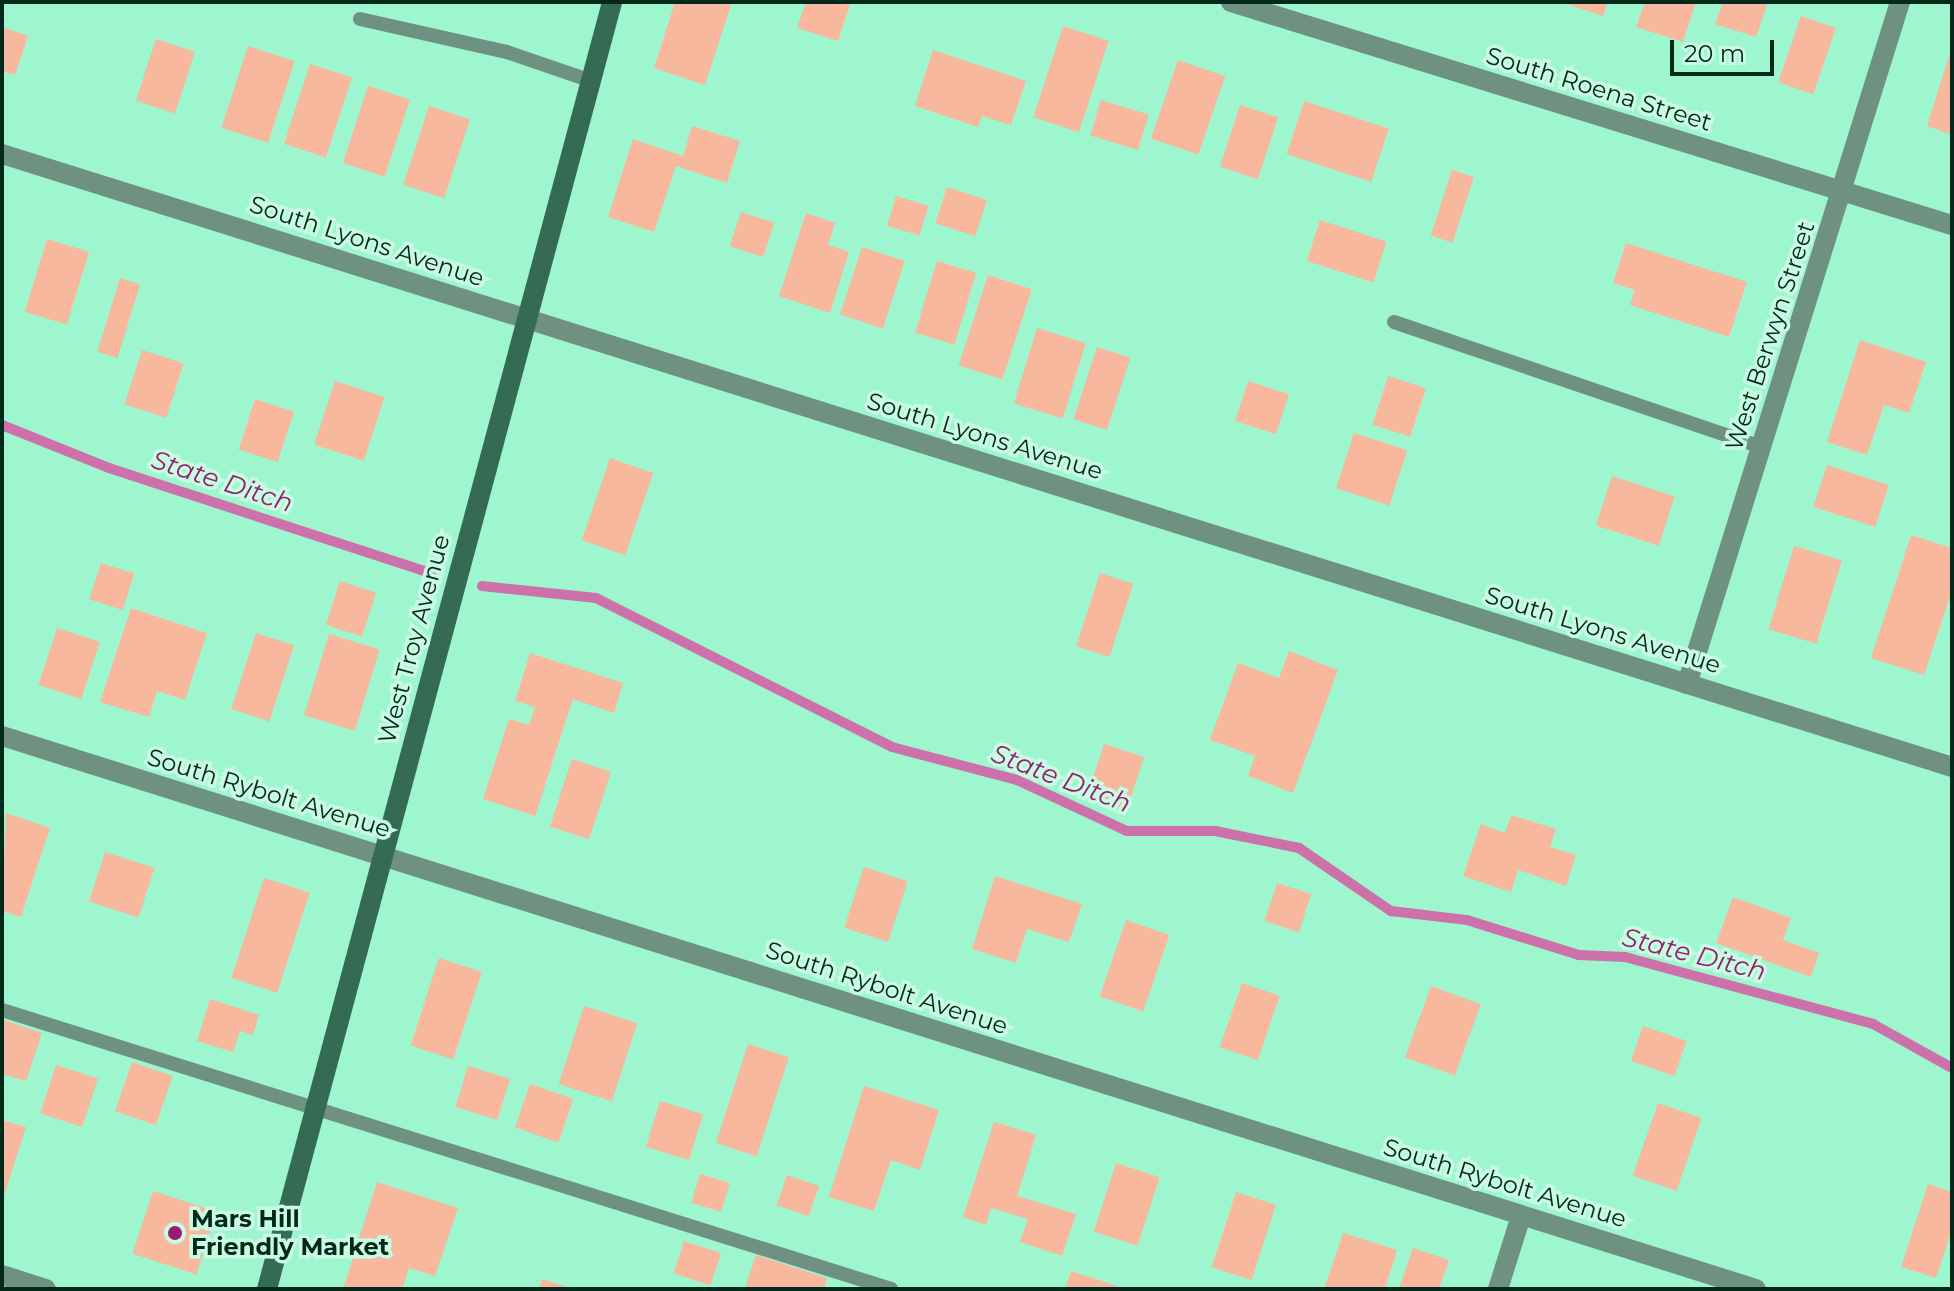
<!DOCTYPE html>
<style>
body{margin:0}
#map{position:relative;width:1954px;height:1291px;overflow:hidden;background:#9ef6ce;font-family:Montserrat,sans-serif}
div>[style]{position:absolute}
[style*='--x']{left:calc(var(--x)*1px);top:calc(var(--y)*1px);width:calc(var(--w)*1px);rotate:calc(var(--a)*1deg)}
.stream>*{height:10px;margin:-5px;padding:0 5px;transform-origin:5px;border-radius:5px;background:#cc71a9}
.building>*{inset:0;background:#f7b89e;transform-origin:0 0}
.lane>*{height:14px;margin:-7px;padding:0 7px;transform-origin:7px;border-radius:7px;background:#6f9181}
.street>*{height:20px;margin:-10px;padding:0 10px;transform-origin:10px;border-radius:10px;background:#6f9181}
.secondary>*{height:20px;margin:-10px;padding:0 10px;transform-origin:10px;border-radius:10px;background:#356b54}
.dots>*{width:22px;height:22px;translate:-50% -50%;box-sizing:border-box;border:4px solid #c8fbe2;border-radius:50%}
span{translate:-50% -50%;white-space:nowrap;text-align:center;line-height:1.15;-webkit-text-stroke:7px #c8fbe2;paint-order:stroke}
.street-label{font-size:24px;color:#03291b}
.poi-label{font-size:24px;color:#03291b;font-weight:700}
.left{translate:0 -50%;text-align:left}
.water-label{font-size:26px;color:#8e226c;font-style:italic}
.frame{position:absolute;inset:0;border:4px solid #03291b;pointer-events:none}
.scale{position:absolute;left:1670px;top:40px;width:104px;height:36px;box-sizing:border-box;border:4px solid #03291b;border-top:0;padding-left:10px;font-size:24px;line-height:28px;white-space:nowrap;color:#03291b;-webkit-text-stroke:6px #c8fbe2;paint-order:stroke}
</style>
<div id="map">
<div class="stream">
<i style="--x:2;--y:425;--w:115;--a:21.9"></i>
<i style="--x:109;--y:468;--w:339;--a:18.1"></i>
<i style="--x:482;--y:586;--w:115;--a:6"></i>
<i style="--x:596;--y:598;--w:331;--a:26.7"></i>
<i style="--x:892;--y:747;--w:129;--a:14.8"></i>
<i style="--x:1017;--y:780;--w:121;--a:24.9"></i>
<i style="--x:1127;--y:831;--w:88;--a:0"></i>
<i style="--x:1215;--y:831;--w:86;--a:11.4"></i>
<i style="--x:1299;--y:848;--w:112;--a:34.4"></i>
<i style="--x:1391;--y:911;--w:77;--a:6.8"></i>
<i style="--x:1467;--y:920;--w:117;--a:17.4"></i>
<i style="--x:1579;--y:955;--w:46;--a:2.5"></i>
<i style="--x:1625;--y:957;--w:257;--a:15.1"></i>
<i style="--x:1873;--y:1024;--w:90;--a:29.1"></i>
</div>
<div class="building">
<i style="clip-path:polygon(675px 2px,732px 2px,705px 85px,654px 68px)"></i>
<i style="clip-path:polygon(806px 2px,851px 2px,838px 41px,797px 28px)"></i>
<i style="clip-path:polygon(1561px 2px,1608px 2px,1603px 16px)"></i>
<i style="clip-path:polygon(1645px 2px,1696px 2px,1683px 42px,1636px 27px)"></i>
<i style="clip-path:polygon(1723px 2px,1768px 2px,1756px 37px,1715px 24px)"></i>
<i style="left:1801px;top:16px;width:37px;height:70px;rotate:19deg"></i>
<i style="left:1063px;top:26px;width:48px;height:96px;rotate:18deg"></i>
<i style="clip-path:polygon(2px 27px,28px 36px,15px 75px,2px 71px)"></i>
<i style="left:156px;top:39px;width:41px;height:65px;rotate:18deg"></i>
<i style="left:248px;top:46px;width:49px;height:86px;rotate:18deg"></i>
<i style="clip-path:polygon(933px 50px,1026px 81px,1011px 125px,982px 116px,978px 127px,915px 106px)"></i>
<i style="clip-path:polygon(1951px 50px,1952px 50px,1952px 135px,1927px 126px)"></i>
<i style="left:1178px;top:60px;width:50px;height:83px;rotate:19deg"></i>
<i style="left:310px;top:64px;width:44px;height:84px;rotate:18deg"></i>
<i style="left:368px;top:86px;width:44px;height:81px;rotate:18deg"></i>
<i style="left:1101px;top:100px;width:50px;height:37px;rotate:17deg"></i>
<i style="left:1304px;top:101px;width:89px;height:56px;rotate:18deg"></i>
<i style="left:1240px;top:105px;width:40px;height:65px;rotate:18deg"></i>
<i style="left:429px;top:106px;width:43px;height:83px;rotate:18deg"></i>
<i style="clip-path:polygon(692px 126px,740px 141px,727px 183px,676px 166px,654px 232px,608px 217px,633px 139px,683px 156px)"></i>
<i style="left:1452px;top:170px;width:23px;height:69px;rotate:18deg"></i>
<i style="left:947px;top:187px;width:42px;height:38px;rotate:18deg"></i>
<i style="left:896px;top:196px;width:34px;height:31px;rotate:17deg"></i>
<i style="left:741px;top:212px;width:35px;height:36px;rotate:18deg"></i>
<i style="clip-path:polygon(806px 213px,835px 223px,828px 245px,849px 252px,830px 313px,779px 296px)"></i>
<i style="left:1320px;top:220px;width:70px;height:43px;rotate:18deg"></i>
<i style="left:47px;top:239px;width:44px;height:76px;rotate:17deg"></i>
<i style="clip-path:polygon(1626px 243px,1747px 282px,1729px 337px,1630px 305px,1635px 290px,1613px 283px)"></i>
<i style="left:862px;top:247px;width:45px;height:71px;rotate:18deg"></i>
<i style="left:937px;top:261px;width:41px;height:75px;rotate:17deg"></i>
<i style="left:988px;top:275px;width:46px;height:95px;rotate:18deg"></i>
<i style="left:120px;top:278px;width:21px;height:77px;rotate:17deg"></i>
<i style="left:1037px;top:328px;width:51px;height:79px;rotate:17deg"></i>
<i style="clip-path:polygon(1860px 340px,1926px 362px,1909px 413px,1884px 405px,1867px 455px,1827px 442px)"></i>
<i style="left:1097px;top:347px;width:35px;height:76px;rotate:18deg"></i>
<i style="left:142px;top:350px;width:44px;height:57px;rotate:18deg"></i>
<i style="left:1388px;top:376px;width:40px;height:51px;rotate:18deg"></i>
<i style="left:335px;top:381px;width:52px;height:67px;rotate:18deg"></i>
<i style="left:1248px;top:381px;width:43px;height:42px;rotate:18deg"></i>
<i style="left:255px;top:399px;width:41px;height:53px;rotate:18deg"></i>
<i style="left:1354px;top:433px;width:56px;height:58px;rotate:18deg"></i>
<i style="left:610px;top:458px;width:46px;height:87px;rotate:19deg"></i>
<i style="left:1827px;top:465px;width:65px;height:44px;rotate:18deg"></i>
<i style="left:1612px;top:476px;width:66px;height:52px;rotate:18deg"></i>
<i style="clip-path:polygon(1911px 535px,1952px 548px,1952px 590px,1924px 675px,1871px 658px)"></i>
<i style="left:1794px;top:546px;width:50px;height:87px;rotate:17deg"></i>
<i style="left:101px;top:563px;width:35px;height:38px;rotate:18deg"></i>
<i style="left:1100px;top:573px;width:35px;height:77px;rotate:18deg"></i>
<i style="left:340px;top:581px;width:38px;height:46px;rotate:18deg"></i>
<i style="clip-path:polygon(131px 608px,207px 633px,185px 700px,157px 691px,149px 717px,100px 702px)"></i>
<i style="left:57px;top:628px;width:45px;height:60px;rotate:18deg"></i>
<i style="left:256px;top:633px;width:40px;height:80px;rotate:18deg"></i>
<i style="left:329px;top:634px;width:53px;height:85px;rotate:17deg"></i>
<i style="clip-path:polygon(1289px 651px,1338px 670px,1293px 793px,1248px 776px,1255px 756px,1210px 740px,1238px 663px,1279px 678px)"></i>
<i style="clip-path:polygon(530px 653px,623px 683px,614px 713px,573px 699px,535px 816px,483px 799px,509px 719px,529px 725px,535px 707px,515px 701px)"></i>
<i style="left:1104px;top:744px;width:42px;height:55px;rotate:18deg"></i>
<i style="left:572px;top:759px;width:41px;height:71px;rotate:18deg"></i>
<i style="clip-path:polygon(6px 813px,50px 828px,21px 917px,2px 911px)"></i>
<i style="clip-path:polygon(1511px 815px,1556px 829px,1550px 847px,1576px 855px,1566px 886px,1518px 870px,1511px 892px,1463px 876px,1481px 824px,1505px 833px)"></i>
<i style="left:105px;top:852px;width:52px;height:52px;rotate:18deg"></i>
<i style="left:864px;top:867px;width:46px;height:64px;rotate:18deg"></i>
<i style="clip-path:polygon(995px 876px,1082px 904px,1069px 942px,1027px 929px,1016px 963px,972px 949px)"></i>
<i style="left:264px;top:878px;width:48px;height:105px;rotate:18deg"></i>
<i style="left:1277px;top:883px;width:36px;height:40px;rotate:18deg"></i>
<i style="clip-path:polygon(1733px 897px,1791px 918px,1783px 940px,1819px 953px,1811px 977px,1716px 943px)"></i>
<i style="left:1126px;top:920px;width:46px;height:81px;rotate:19deg"></i>
<i style="left:439px;top:958px;width:45px;height:92px;rotate:18deg"></i>
<i style="left:1242px;top:983px;width:40px;height:68px;rotate:19deg"></i>
<i style="left:1431px;top:986px;width:53px;height:76px;rotate:20deg"></i>
<i style="clip-path:polygon(210px 999px,259px 1015px,253px 1035px,240px 1031px,233px 1052px,197px 1041px)"></i>
<i style="left:584px;top:1006px;width:56px;height:82px;rotate:18deg"></i>
<i style="clip-path:polygon(3px 1020px,42px 1033px,26px 1081px,2px 1074px)"></i>
<i style="left:1643px;top:1026px;width:46px;height:37px;rotate:19deg"></i>
<i style="left:748px;top:1044px;width:43px;height:104px;rotate:18deg"></i>
<i style="left:132px;top:1062px;width:43px;height:52px;rotate:19deg"></i>
<i style="left:56px;top:1065px;width:44px;height:51px;rotate:18deg"></i>
<i style="left:468px;top:1066px;width:44px;height:43px;rotate:17deg"></i>
<i style="left:530px;top:1084px;width:46px;height:46px;rotate:19deg"></i>
<i style="clip-path:polygon(864px 1086px,939px 1110px,920px 1170px,891px 1160px,874px 1211px,829px 1197px)"></i>
<i style="left:660px;top:1101px;width:45px;height:48px;rotate:17deg"></i>
<i style="left:1658px;top:1103px;width:46px;height:77px;rotate:19deg"></i>
<i style="clip-path:polygon(2px 1120px,26px 1127px,3px 1199px,2px 1199px)"></i>
<i style="clip-path:polygon(994px 1122px,1036px 1135px,1017px 1196px,1076px 1214px,1062px 1256px,1020px 1242px,1028px 1219px,991px 1208px,986px 1225px,963px 1217px)"></i>
<i style="left:1116px;top:1163px;width:46px;height:72px;rotate:18deg"></i>
<i style="left:700px;top:1174px;width:31px;height:30px;rotate:17deg"></i>
<i style="left:787px;top:1175px;width:34px;height:32px;rotate:19deg"></i>
<i style="clip-path:polygon(377px 1182px,458px 1208px,435px 1276px,409px 1268px,402px 1289px,343px 1289px)"></i>
<i style="clip-path:polygon(1928px 1184px,1952px 1192px,1952px 1229px,1936px 1278px,1901px 1267px)"></i>
<i style="left:153px;top:1191px;width:67px;height:66px;rotate:18deg"></i>
<i style="left:1236px;top:1192px;width:42px;height:79px;rotate:18deg"></i>
<i style="clip-path:polygon(1343px 1233px,1397px 1250px,1385px 1289px,1324px 1289px)"></i>
<i style="left:684px;top:1241px;width:39px;height:34px;rotate:18deg"></i>
<i style="clip-path:polygon(1413px 1248px,1449px 1260px,1439px 1289px,1399px 1289px)"></i>
<i style="clip-path:polygon(756px 1255px,827px 1278px,824px 1289px,745px 1288px)"></i>
<i style="clip-path:polygon(1071px 1271px,1123px 1288px,1123px 1289px,1065px 1289px)"></i>
<i style="clip-path:polygon(542px 1279px,572px 1288px,572px 1289px,539px 1289px)"></i>
</div>
<div class="lane">
<i style="--x:360;--y:19;--w:151;--a:12.7"></i>
<i style="--x:507;--y:52;--w:89;--a:19"></i>
<i style="--x:1394;--y:322;--w:389;--a:18.8"></i>
<i style="--x:2;--y:1010;--w:932;--a:17.42"></i>
</div>
<div class="street">
<i style="--x:1231;--y:2;--w:755;--a:17.19"></i>
<i style="--x:2;--y:154;--w:2044;--a:17.45"></i>
<i style="--x:1687;--y:684;--w:714;--a:-72.66"></i>
<i style="--x:2;--y:736;--w:1839;--a:17.5"></i>
<i style="--x:2;--y:1275;--w:46;--a:17.7"></i>
<i style="--x:1498;--y:1289;--w:77;--a:-72.5"></i>
</div>
<div class="secondary">
<i style="--x:267;--y:1289;--w:1332;--a:-74.99"></i>
</div>
<div class="dots">
<i style="left:175px;top:1233px;background:#981b73"></i>
</div>
<div class="street-label">
<span style="left:1599px;top:89px;rotate:17deg">South Roena Street</span>
<span style="left:367px;top:241px;rotate:18deg">South Lyons Avenue</span>
<span style="left:1770px;top:336px;rotate:-72deg">West Berwyn Street</span>
<span style="left:985px;top:436px;rotate:17deg">South Lyons Avenue</span>
<span style="left:1603px;top:630px;rotate:17deg">South Lyons Avenue</span>
<span style="left:414px;top:639px;rotate:-75deg">West Troy Avenue</span>
<span style="left:269px;top:793px;rotate:17deg">South Rybolt Avenue</span>
<span style="left:887px;top:988px;rotate:18deg">South Rybolt Avenue</span>
<span style="left:1505px;top:1183px;rotate:17deg">South Rybolt Avenue</span>
</div>
<div class="poi-label">
<span class="left" style="left:191px;top:1233px">Mars Hill<br>Friendly Market</span>
</div>
<div class="water-label">
<span style="left:222px;top:482px;rotate:18deg">State Ditch</span>
<span style="left:1061px;top:779px;rotate:21deg">State Ditch</span>
<span style="left:1694px;top:955px;rotate:14deg">State Ditch</span>
</div>
<div class="frame"></div>
<div class="scale">20 m</div>
</div>
